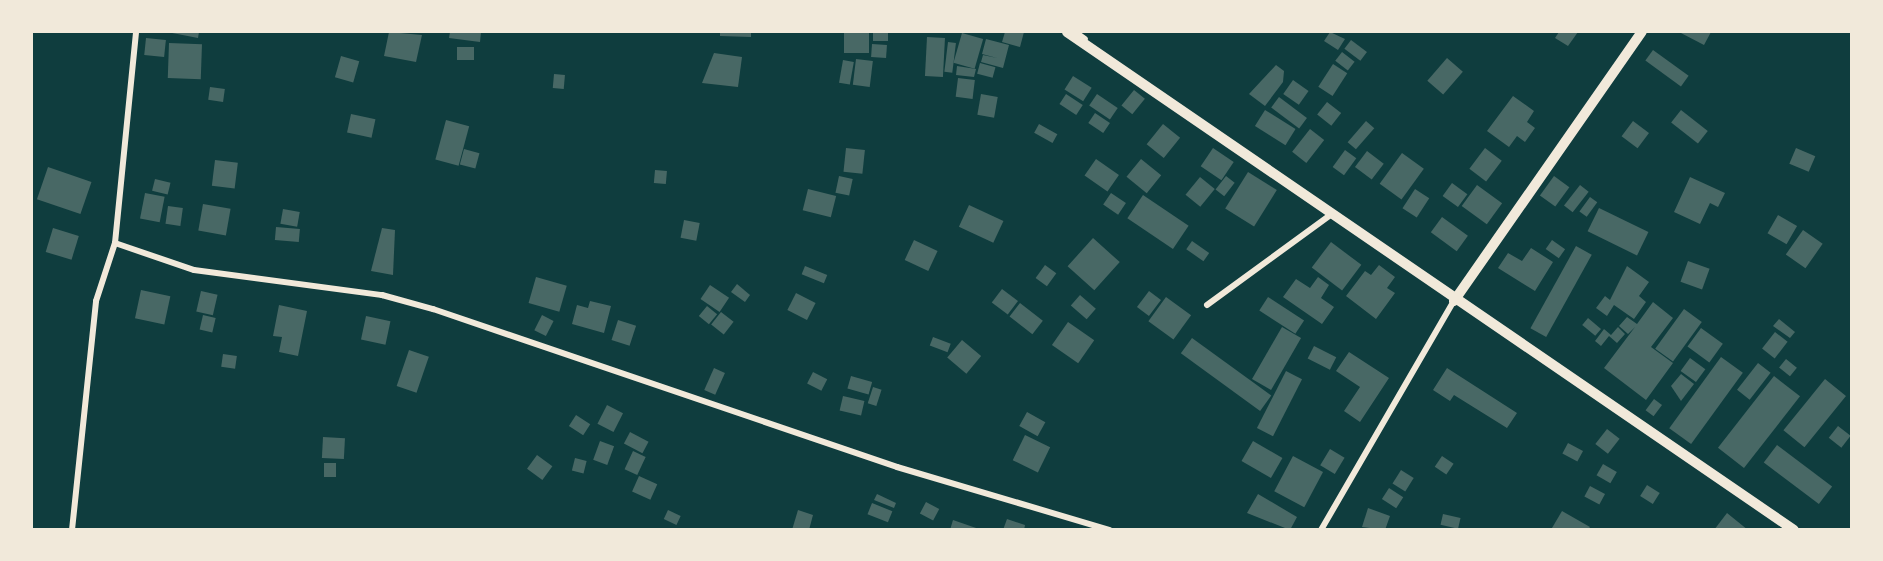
<!DOCTYPE html>
<style>
body{margin:0}
#map{position:relative;width:1883px;height:561px;overflow:hidden;background:#0f3d3e;font-family:"Times New Roman",serif}
div>[style]{position:absolute}
[style*='--x']{left:calc(var(--x)*1px);top:calc(var(--y)*1px);width:calc(var(--w)*1px);rotate:calc(var(--a)*1deg)}
.building>*{inset:0;background:#486865;transform-origin:0 0}
.minor>*{height:6px;margin:-3px;padding:0 3px;transform-origin:3px;border-radius:3px;background:#f1e9da}
.primary>*{height:10px;margin:-5px;padding:0 5px;transform-origin:5px;border-radius:5px;background:#f1e9da}
span{translate:-50% -50%;white-space:nowrap;text-align:center;line-height:1.15;-webkit-text-stroke:7px #f1e9da;paint-order:stroke}
.frame{position:absolute;inset:0;border:33px solid #f1e9da;pointer-events:none}
</style>
<div id="map">
<div class="building">
<i style="clip-path:polygon(167px 32px,199px 32px,198px 38px)"></i>
<i style="clip-path:polygon(389px 32px,422px 35px,416px 62px,384px 56px)"></i>
<i style="clip-path:polygon(450px 32px,481px 32px,480px 42px,449px 38px)"></i>
<i style="clip-path:polygon(720px 32px,751px 32px,751px 37px,720px 36px)"></i>
<i style="left:844px;top:32px;width:25px;height:21px"></i>
<i style="left:873px;top:32px;width:15px;height:9px"></i>
<i style="clip-path:polygon(1005px 32px,1024px 32px,1020px 47px,1002px 42px)"></i>
<i style="clip-path:polygon(1330px 32px,1345px 39px,1338px 50px,1324px 41px)"></i>
<i style="clip-path:polygon(1559px 32px,1578px 32px,1568px 46px,1555px 38px)"></i>
<i style="clip-path:polygon(1679px 32px,1711px 32px,1704px 45px)"></i>
<i style="left:962px;top:33px;width:22px;height:31px;rotate:16deg"></i>
<i style="left:927px;top:37px;width:18px;height:39px;rotate:3deg"></i>
<i style="left:146px;top:38px;width:20px;height:17px;rotate:6deg"></i>
<i style="clip-path:polygon(986px 39px,1009px 45px,1003px 68px,981px 62px,983px 55px,997px 58px,982px 54px)"></i>
<i style="left:1351px;top:40px;width:20px;height:11px;rotate:37deg"></i>
<i style="left:948px;top:42px;width:8px;height:30px;rotate:7deg"></i>
<i style="left:169px;top:43px;width:33px;height:35px;rotate:2deg"></i>
<i style="left:872px;top:44px;width:15px;height:13px;rotate:4deg"></i>
<i style="left:457px;top:47px;width:17px;height:13px"></i>
<i style="left:1653px;top:50px;width:44px;height:13px;rotate:36deg"></i>
<i style="left:1342px;top:52px;width:16px;height:11px;rotate:38deg"></i>
<i style="clip-path:polygon(714px 53px,742px 57px,738px 87px,702px 83px)"></i>
<i style="left:341px;top:56px;width:19px;height:22px;rotate:16deg"></i>
<i style="left:1447px;top:58px;width:21px;height:30px;rotate:41deg"></i>
<i style="left:856px;top:59px;width:17px;height:26px;rotate:7deg"></i>
<i style="left:843px;top:60px;width:11px;height:23px;rotate:10deg"></i>
<i style="left:980px;top:63px;width:16px;height:11px;rotate:15deg"></i>
<i style="left:1333px;top:64px;width:17px;height:27px;rotate:33deg"></i>
<i style="clip-path:polygon(1276px 65px,1284px 71px,1283px 82px,1265px 106px,1249px 94px)"></i>
<i style="clip-path:polygon(957px 66px,976px 69px,974px 77px,956px 75px)"></i>
<i style="left:554px;top:74px;width:11px;height:14px;rotate:5deg"></i>
<i style="left:1073px;top:76px;width:22px;height:16px;rotate:32deg"></i>
<i style="left:958px;top:78px;width:17px;height:19px;rotate:7deg"></i>
<i style="left:1293px;top:80px;width:19px;height:17px;rotate:35deg"></i>
<i style="left:210px;top:87px;width:15px;height:13px;rotate:8deg"></i>
<i style="left:1134px;top:90px;width:14px;height:20px;rotate:39deg"></i>
<i style="left:981px;top:94px;width:17px;height:21px;rotate:10deg"></i>
<i style="left:1066px;top:94px;width:20px;height:12px;rotate:33deg"></i>
<i style="left:1097px;top:94px;width:25px;height:14px;rotate:34deg"></i>
<i style="clip-path:polygon(1513px 96px,1534px 111px,1527px 122px,1535px 128px,1525px 142px,1517px 136px,1509px 147px,1487px 131px)"></i>
<i style="left:1279px;top:97px;width:35px;height:13px;rotate:37deg"></i>
<i style="left:1327px;top:102px;width:18px;height:16px;rotate:38deg"></i>
<i style="left:1265px;top:110px;width:36px;height:19px;rotate:32deg"></i>
<i style="left:1681px;top:110px;width:34px;height:16px;rotate:38deg"></i>
<i style="left:1095px;top:113px;width:18px;height:12px;rotate:34deg"></i>
<i style="left:351px;top:114px;width:25px;height:19px;rotate:12deg"></i>
<i style="left:446px;top:120px;width:24px;height:41px;rotate:15deg"></i>
<i style="left:1366px;top:121px;width:11px;height:28px;rotate:41deg"></i>
<i style="left:1633px;top:121px;width:20px;height:19px;rotate:37deg"></i>
<i style="left:1039px;top:124px;width:21px;height:10px;rotate:29deg"></i>
<i style="left:1163px;top:124px;width:22px;height:26px;rotate:39deg"></i>
<i style="left:1310px;top:129px;width:18px;height:29px;rotate:38deg"></i>
<i style="left:846px;top:148px;width:19px;height:24px;rotate:6deg"></i>
<i style="left:1213px;top:148px;width:25px;height:22px;rotate:34deg"></i>
<i style="left:1485px;top:148px;width:21px;height:26px;rotate:37deg"></i>
<i style="left:1796px;top:148px;width:21px;height:17px;rotate:23deg"></i>
<i style="left:464px;top:149px;width:16px;height:16px;rotate:15deg"></i>
<i style="left:1345px;top:150px;width:14px;height:21px;rotate:36deg"></i>
<i style="left:1367px;top:151px;width:21px;height:20px;rotate:37deg"></i>
<i style="left:1402px;top:153px;width:27px;height:38px;rotate:36deg"></i>
<i style="left:1096px;top:159px;width:28px;height:20px;rotate:35deg"></i>
<i style="left:1141px;top:159px;width:26px;height:23px;rotate:39deg"></i>
<i style="left:215px;top:160px;width:23px;height:26px;rotate:7deg"></i>
<i style="left:48px;top:167px;width:46px;height:34px;rotate:19deg"></i>
<i style="left:655px;top:170px;width:12px;height:13px;rotate:5deg"></i>
<i style="left:1248px;top:172px;width:34px;height:43px;rotate:32deg"></i>
<i style="left:839px;top:176px;width:14px;height:17px;rotate:12deg"></i>
<i style="left:1226px;top:176px;width:11px;height:17px;rotate:38deg"></i>
<i style="left:1554px;top:176px;width:19px;height:24px;rotate:36deg"></i>
<i style="left:1200px;top:177px;width:19px;height:23px;rotate:39deg"></i>
<i style="clip-path:polygon(1690px 177px,1725px 193px,1718px 207px,1710px 203px,1700px 224px,1674px 212px)"></i>
<i style="left:155px;top:179px;width:16px;height:12px;rotate:14deg"></i>
<i style="left:1452px;top:183px;width:19px;height:16px;rotate:36deg"></i>
<i style="left:1477px;top:185px;width:31px;height:26px;rotate:36deg"></i>
<i style="left:1580px;top:185px;width:11px;height:26px;rotate:38deg"></i>
<i style="left:808px;top:189px;width:29px;height:22px;rotate:14deg"></i>
<i style="left:1415px;top:189px;width:17px;height:23px;rotate:33deg"></i>
<i style="left:145px;top:193px;width:20px;height:26px;rotate:11deg"></i>
<i style="left:1111px;top:193px;width:18px;height:14px;rotate:34deg"></i>
<i style="left:1143px;top:195px;width:55px;height:28px;rotate:34deg"></i>
<i style="left:1590px;top:197px;width:9px;height:18px;rotate:36deg"></i>
<i style="left:203px;top:204px;width:28px;height:27px;rotate:10deg"></i>
<i style="left:969px;top:205px;width:38px;height:24px;rotate:25deg"></i>
<i style="left:168px;top:206px;width:15px;height:18px;rotate:8deg"></i>
<i style="left:1599px;top:208px;width:55px;height:26px;rotate:26deg"></i>
<i style="left:283px;top:209px;width:17px;height:15px;rotate:10deg"></i>
<i style="left:1778px;top:215px;width:22px;height:21px;rotate:30deg"></i>
<i style="left:1442px;top:217px;width:32px;height:19px;rotate:36deg"></i>
<i style="left:684px;top:220px;width:16px;height:18px;rotate:11deg"></i>
<i style="left:276px;top:227px;width:24px;height:13px;rotate:5deg"></i>
<i style="left:53px;top:228px;width:27px;height:25px;rotate:17deg"></i>
<i style="clip-path:polygon(382px 228px,395px 230px,393px 275px,371px 271px)"></i>
<i style="left:1803px;top:230px;width:24px;height:30px;rotate:35deg"></i>
<i style="left:1093px;top:238px;width:36px;height:38px;rotate:42deg"></i>
<i style="left:914px;top:240px;width:26px;height:22px;rotate:25deg"></i>
<i style="left:1552px;top:240px;width:16px;height:11px;rotate:35deg"></i>
<i style="left:1192px;top:241px;width:21px;height:10px;rotate:35deg"></i>
<i style="left:1331px;top:242px;width:38px;height:32px;rotate:37deg"></i>
<i style="left:1576px;top:246px;width:18px;height:94px;rotate:29deg"></i>
<i style="clip-path:polygon(1531px 248px,1553px 262px,1535px 291px,1498px 268px,1508px 253px,1522px 261px)"></i>
<i style="left:1688px;top:261px;width:23px;height:22px;rotate:20deg"></i>
<i style="left:1045px;top:265px;width:14px;height:16px;rotate:36deg"></i>
<i style="clip-path:polygon(1379px 265px,1395px 277px,1387px 288px,1395px 293px,1376px 319px,1346px 296px,1365px 271px,1371px 275px)"></i>
<i style="left:805px;top:266px;width:24px;height:9px;rotate:22deg"></i>
<i style="clip-path:polygon(1627px 266px,1649px 282px,1639px 296px,1646px 302px,1634px 319px,1614px 305px,1607px 316px,1596px 308px,1605px 296px,1610px 300px)"></i>
<i style="left:536px;top:277px;width:32px;height:27px;rotate:16deg"></i>
<i style="clip-path:polygon(1318px 277px,1329px 285px,1321px 298px,1334px 307px,1322px 324px,1283px 297px,1296px 279px,1310px 288px)"></i>
<i style="clip-path:polygon(737px 284px,750px 295px,745px 302px,731px 292px)"></i>
<i style="left:710px;top:285px;width:23px;height:17px;rotate:34deg"></i>
<i style="left:1002px;top:289px;width:20px;height:17px;rotate:37deg"></i>
<i style="left:141px;top:290px;width:30px;height:29px;rotate:12deg"></i>
<i style="left:201px;top:291px;width:17px;height:21px;rotate:13deg"></i>
<i style="left:1149px;top:291px;width:15px;height:20px;rotate:37deg"></i>
<i style="left:796px;top:293px;width:22px;height:19px;rotate:27deg"></i>
<i style="left:1080px;top:295px;width:21px;height:14px;rotate:41deg"></i>
<i style="left:1166px;top:297px;width:31px;height:30px;rotate:36deg"></i>
<i style="left:1268px;top:297px;width:43px;height:16px;rotate:33deg"></i>
<i style="clip-path:polygon(590px 301px,611px 306px,604px 333px,572px 324px,577px 305px,588px 308px)"></i>
<i style="clip-path:polygon(1653px 302px,1673px 318px,1651px 347px,1673px 363px,1646px 400px,1604px 368px,1635px 327px,1628px 334px,1619px 326px,1627px 317px,1637px 324px)"></i>
<i style="left:1020px;top:303px;width:29px;height:17px;rotate:38deg"></i>
<i style="clip-path:polygon(279px 305px,307px 311px,298px 356px,279px 352px,282px 337px,273px 336px)"></i>
<i style="left:707px;top:306px;width:13px;height:13px;rotate:39deg"></i>
<i style="left:1684px;top:309px;width:22px;height:49px;rotate:36deg"></i>
<i style="left:721px;top:312px;width:16px;height:16px;rotate:38deg"></i>
<i style="left:203px;top:315px;width:13px;height:15px;rotate:13deg"></i>
<i style="left:542px;top:315px;width:13px;height:17px;rotate:27deg"></i>
<i style="left:366px;top:316px;width:25px;height:24px;rotate:12deg"></i>
<i style="left:1588px;top:318px;width:17px;height:9px;rotate:40deg"></i>
<i style="clip-path:polygon(1779px 319px,1795px 332px,1790px 338px,1773px 326px)"></i>
<i style="left:618px;top:320px;width:19px;height:21px;rotate:18deg"></i>
<i style="left:1068px;top:322px;width:32px;height:28px;rotate:35deg"></i>
<i style="left:1282px;top:327px;width:22px;height:60px;rotate:30deg"></i>
<i style="clip-path:polygon(1618px 327px,1625px 334px,1617px 343px,1609px 336px,1601px 346px,1595px 341px,1604px 329px,1611px 335px)"></i>
<i style="left:1701px;top:328px;width:27px;height:23px;rotate:36deg"></i>
<i style="left:1775px;top:332px;width:16px;height:21px;rotate:38deg"></i>
<i style="left:933px;top:337px;width:19px;height:9px;rotate:21deg"></i>
<i style="left:1192px;top:338px;width:98px;height:19px;rotate:36deg"></i>
<i style="left:962px;top:340px;width:25px;height:23px;rotate:40deg"></i>
<i style="left:1314px;top:346px;width:25px;height:14px;rotate:27deg"></i>
<i style="left:409px;top:350px;width:21px;height:38px;rotate:19deg"></i>
<i style="clip-path:polygon(1349px 352px,1389px 378px,1360px 422px,1344px 411px,1360px 387px,1336px 371px)"></i>
<i style="left:223px;top:354px;width:14px;height:13px;rotate:8deg"></i>
<i style="left:1721px;top:357px;width:27px;height:88px;rotate:36deg"></i>
<i style="left:1690px;top:358px;width:19px;height:16px;rotate:36deg"></i>
<i style="left:1786px;top:359px;width:14px;height:11px;rotate:39deg"></i>
<i style="left:1758px;top:363px;width:16px;height:34px;rotate:38deg"></i>
<i style="left:714px;top:368px;width:12px;height:24px;rotate:24deg"></i>
<i style="clip-path:polygon(1447px 368px,1517px 413px,1507px 428px,1454px 395px,1450px 401px,1433px 390px)"></i>
<i style="left:1286px;top:371px;width:18px;height:64px;rotate:27deg"></i>
<i style="left:813px;top:372px;width:16px;height:13px;rotate:27deg"></i>
<i style="clip-path:polygon(1681px 374px,1694px 384px,1681px 401px,1671px 386px)"></i>
<i style="left:851px;top:376px;width:22px;height:13px;rotate:16deg"></i>
<i style="left:1774px;top:376px;width:33px;height:91px;rotate:38deg"></i>
<i style="left:1825px;top:379px;width:27px;height:66px;rotate:39deg"></i>
<i style="left:873px;top:387px;width:9px;height:17px;rotate:18deg"></i>
<i style="left:843px;top:396px;width:22px;height:15px;rotate:13deg"></i>
<i style="left:1654px;top:399px;width:10px;height:14px;rotate:37deg"></i>
<i style="left:607px;top:405px;width:18px;height:21px;rotate:27deg"></i>
<i style="left:1027px;top:412px;width:21px;height:16px;rotate:29deg"></i>
<i style="left:576px;top:415px;width:17px;height:13px;rotate:33deg"></i>
<i style="left:1838px;top:426px;width:16px;height:15px;rotate:38deg"></i>
<i style="left:1607px;top:429px;width:16px;height:19px;rotate:38deg"></i>
<i style="left:630px;top:432px;width:21px;height:13px;rotate:28deg"></i>
<i style="left:1025px;top:435px;width:28px;height:28px;rotate:26deg"></i>
<i style="left:323px;top:437px;width:22px;height:21px;rotate:3deg"></i>
<i style="left:600px;top:441px;width:15px;height:20px;rotate:20deg"></i>
<i style="left:1253px;top:441px;width:34px;height:23px;rotate:30deg"></i>
<i style="left:1568px;top:443px;width:17px;height:12px;rotate:28deg"></i>
<i style="left:1777px;top:445px;width:69px;height:22px;rotate:37deg"></i>
<i style="left:1330px;top:449px;width:17px;height:19px;rotate:31deg"></i>
<i style="left:633px;top:451px;width:14px;height:20px;rotate:25deg"></i>
<i style="left:537px;top:455px;width:19px;height:17px;rotate:36deg"></i>
<i style="left:1293px;top:456px;width:34px;height:40px;rotate:28deg"></i>
<i style="left:1442px;top:456px;width:14px;height:13px;rotate:34deg"></i>
<i style="left:575px;top:458px;width:12px;height:13px;rotate:14deg"></i>
<i style="left:324px;top:463px;width:12px;height:14px"></i>
<i style="left:1603px;top:464px;width:16px;height:13px;rotate:30deg"></i>
<i style="left:1401px;top:470px;width:15px;height:16px;rotate:32deg"></i>
<i style="left:639px;top:476px;width:20px;height:17px;rotate:24deg"></i>
<i style="left:1647px;top:485px;width:15px;height:13px;rotate:32deg"></i>
<i style="left:1590px;top:486px;width:17px;height:12px;rotate:28deg"></i>
<i style="left:1389px;top:488px;width:17px;height:13px;rotate:33deg"></i>
<i style="clip-path:polygon(877px 494px,896px 503px,894px 508px,874px 500px)"></i>
<i style="clip-path:polygon(1258px 494px,1297px 517px,1290px 530px,1247px 513px)"></i>
<i style="left:926px;top:502px;width:15px;height:13px;rotate:28deg"></i>
<i style="left:872px;top:503px;width:22px;height:12px;rotate:22deg"></i>
<i style="clip-path:polygon(1368px 508px,1390px 516px,1385px 530px,1362px 527px)"></i>
<i style="left:668px;top:510px;width:14px;height:10px;rotate:25deg"></i>
<i style="clip-path:polygon(798px 510px,813px 515px,809px 530px,792px 530px)"></i>
<i style="clip-path:polygon(1562px 511px,1590px 527px,1588px 530px,1552px 528px)"></i>
<i style="clip-path:polygon(1727px 513px,1748px 530px,1714px 530px)"></i>
<i style="left:1443px;top:514px;width:18px;height:11px;rotate:13deg"></i>
<i style="clip-path:polygon(1007px 519px,1025px 525px,1024px 530px,1003px 530px)"></i>
<i style="clip-path:polygon(953px 520px,979px 529px,979px 530px,950px 530px)"></i>
</div>
<div class="minor">
<i style="--x:1075;--y:32;--w:12;--a:35"></i>
<i style="--x:115;--y:243;--w:83;--a:18.9"></i>
<i style="--x:194;--y:270;--w:190;--a:7.6"></i>
<i style="--x:382;--y:295;--w:53;--a:15.4"></i>
<i style="--x:433;--y:309;--w:490;--a:18.8"></i>
<i style="--x:897;--y:467;--w:222;--a:16.5"></i>
<i style="--x:1207;--y:305;--w:151;--a:-36.1"></i>
<i style="--x:72;--y:530;--w:230;--a:-84"></i>
<i style="--x:96;--y:301;--w:61;--a:-71.9"></i>
<i style="--x:115;--y:243;--w:212;--a:-84.3"></i>
<i style="--x:1321;--y:530;--w:265;--a:-59.9"></i>
</div>
<div class="primary">
<i style="--x:1067;--y:32;--w:881;--a:34.41"></i>
<i style="--x:1454;--y:301;--w:328;--a:-55.1"></i>
</div>
<div class="frame"></div>
</div>
